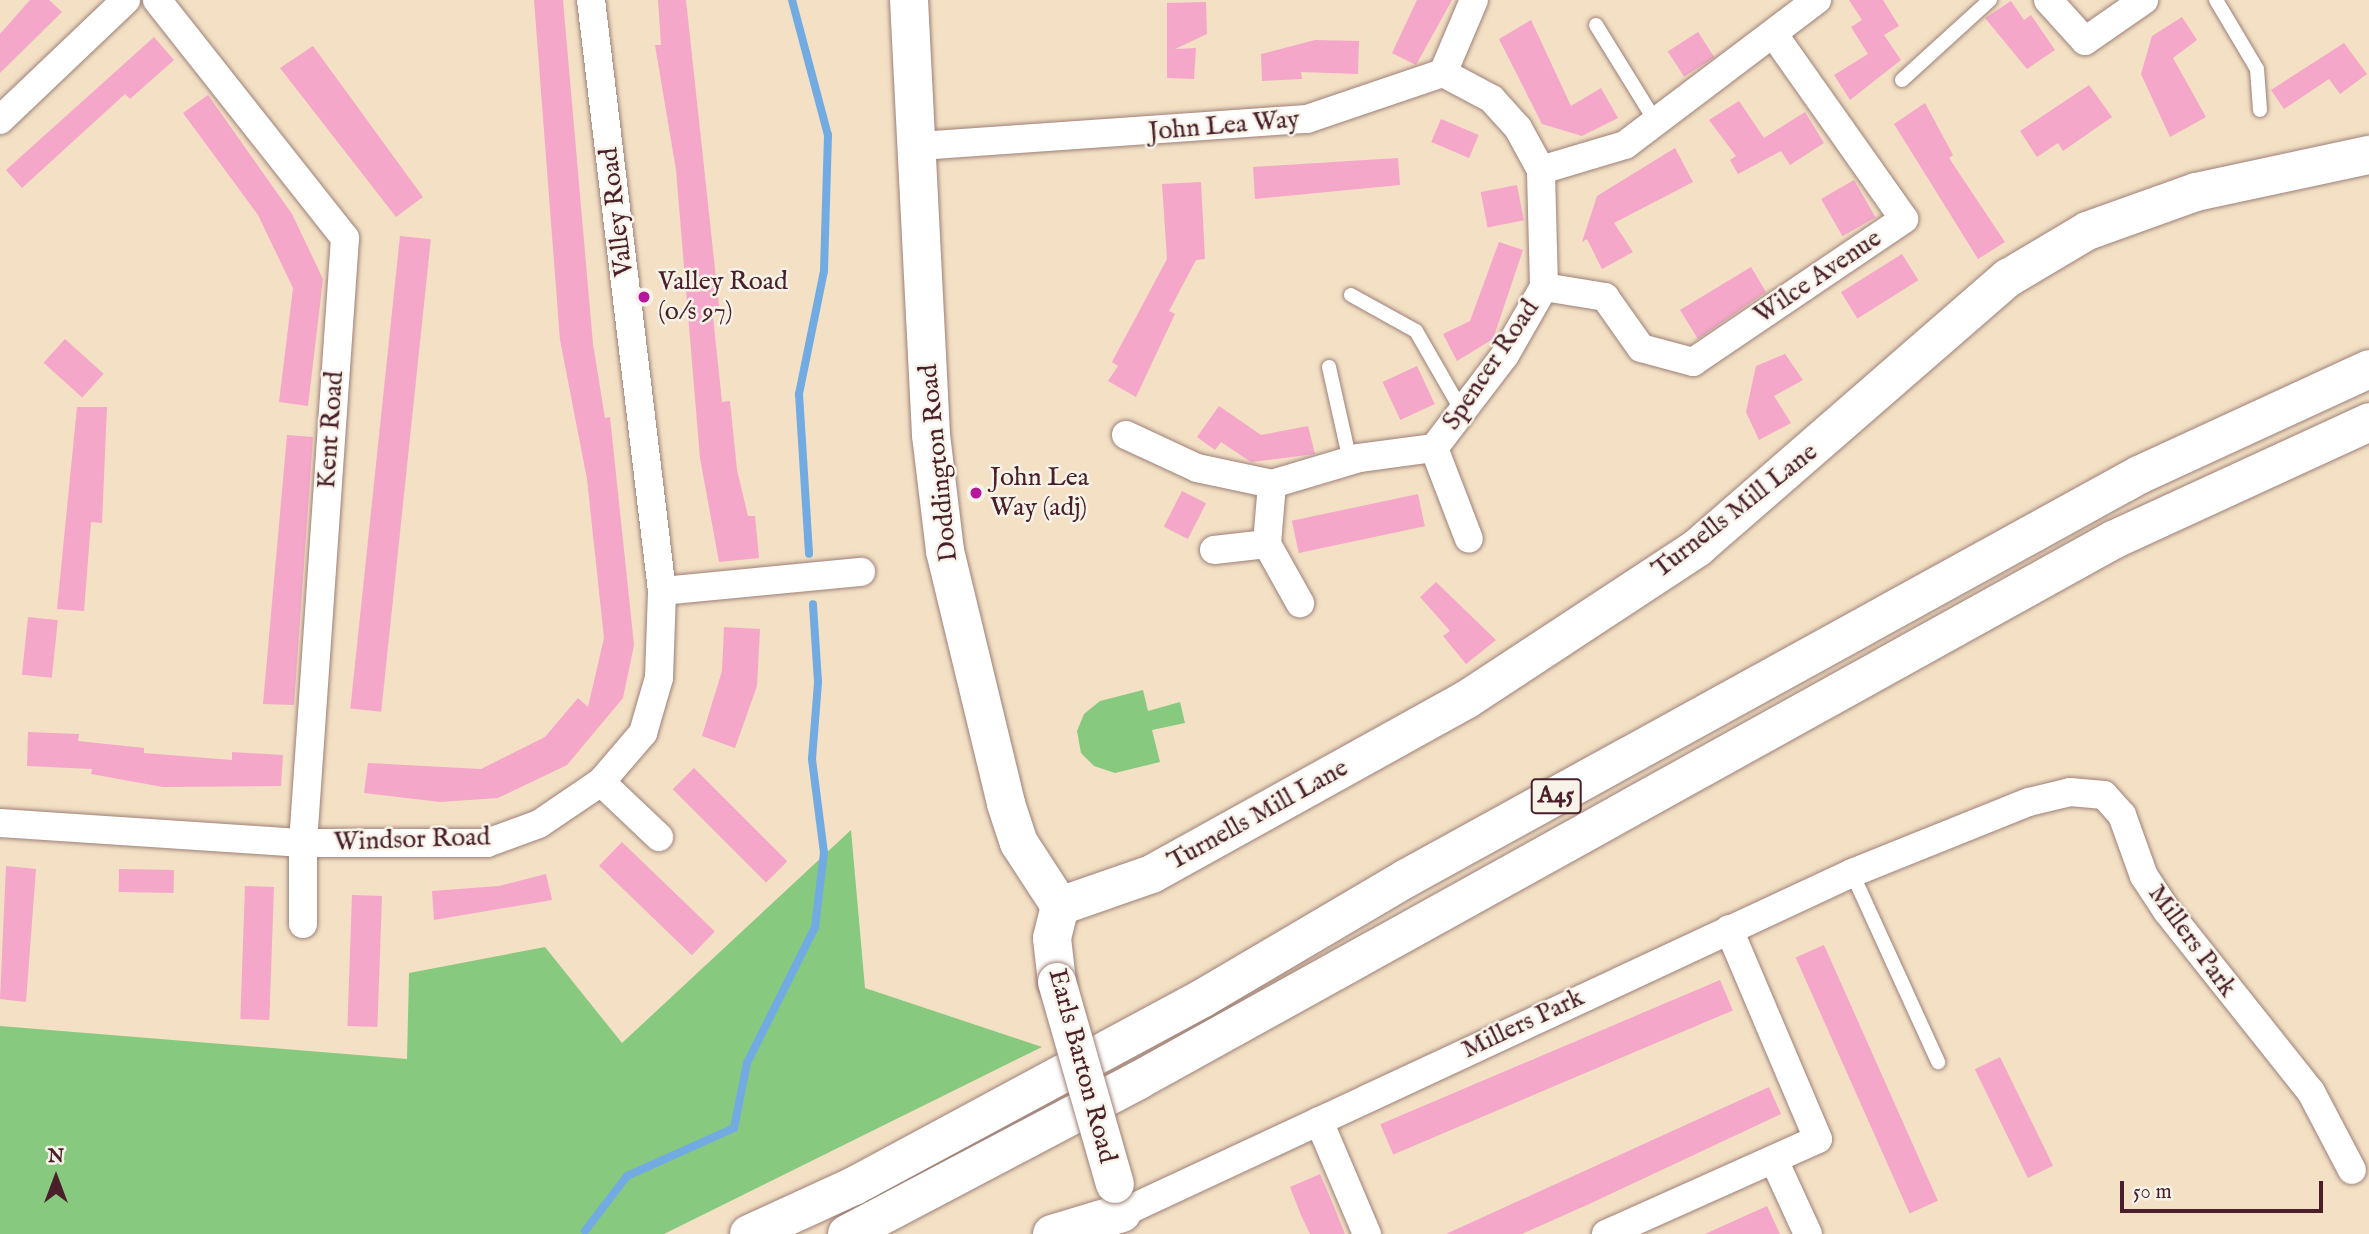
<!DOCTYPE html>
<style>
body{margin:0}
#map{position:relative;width:2369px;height:1234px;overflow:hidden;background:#f3e0c5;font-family:"IM FELL English",serif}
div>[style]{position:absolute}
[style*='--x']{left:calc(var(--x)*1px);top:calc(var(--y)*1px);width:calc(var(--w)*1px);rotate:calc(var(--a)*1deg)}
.green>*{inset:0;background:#88c980}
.stream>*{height:8px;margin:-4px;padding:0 4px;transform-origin:4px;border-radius:4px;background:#72abe2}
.building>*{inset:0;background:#f4a7c9;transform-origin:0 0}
.roads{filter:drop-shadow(0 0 2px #9e8078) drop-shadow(0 0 2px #9e8078)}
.lane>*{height:14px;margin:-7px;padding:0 7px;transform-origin:7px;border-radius:7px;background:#fff}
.street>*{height:28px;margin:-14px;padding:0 14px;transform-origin:14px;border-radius:14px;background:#fff}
.secondary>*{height:38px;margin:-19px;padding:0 19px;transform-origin:19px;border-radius:19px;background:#fff}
.highway>*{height:38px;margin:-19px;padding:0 19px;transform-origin:19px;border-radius:19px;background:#fff}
.bridges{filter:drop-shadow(0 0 2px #9e8078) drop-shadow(0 0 2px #9e8078)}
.secondary-bridge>*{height:38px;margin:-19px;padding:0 19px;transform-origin:19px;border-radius:19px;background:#fff}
.dots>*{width:19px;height:19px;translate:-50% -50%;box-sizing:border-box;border:4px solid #f7f3e8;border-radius:50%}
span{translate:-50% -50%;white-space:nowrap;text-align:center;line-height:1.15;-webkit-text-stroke:5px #f7f3e8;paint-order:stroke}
.shield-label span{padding:2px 5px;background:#f7f3e8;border:2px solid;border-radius:5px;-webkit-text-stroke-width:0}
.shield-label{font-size:24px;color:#4a1f2b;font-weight:700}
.street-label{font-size:26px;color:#4a1f2b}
.poi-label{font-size:26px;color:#4a1f2b}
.left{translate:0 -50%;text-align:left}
.north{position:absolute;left:21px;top:1143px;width:70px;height:70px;-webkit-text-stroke:5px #f7f3e8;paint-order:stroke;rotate:0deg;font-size:19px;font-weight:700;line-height:28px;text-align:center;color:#4a1f2b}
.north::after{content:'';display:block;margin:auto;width:24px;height:32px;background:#4a1f2b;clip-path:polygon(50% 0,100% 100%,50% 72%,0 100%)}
.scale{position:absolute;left:2120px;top:1181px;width:203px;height:32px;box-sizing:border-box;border:4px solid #4a1f2b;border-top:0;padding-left:9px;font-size:21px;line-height:24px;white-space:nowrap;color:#4a1f2b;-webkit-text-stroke:5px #f7f3e8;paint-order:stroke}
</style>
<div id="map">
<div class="green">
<i style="clip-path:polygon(1143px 690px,1148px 711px,1180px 702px,1185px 723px,1152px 730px,1160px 762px,1115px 773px,1094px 766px,1081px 753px,1077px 731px,1084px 714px,1100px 701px)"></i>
<i style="clip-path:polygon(851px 830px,865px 988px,1042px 1047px,664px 1234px,0 1234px,0 1026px,407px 1059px,409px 973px,545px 947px,622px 1043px)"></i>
</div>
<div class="stream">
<i style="--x:792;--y:0;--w:140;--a:75.1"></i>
<i style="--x:828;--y:135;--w:136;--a:91.7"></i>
<i style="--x:824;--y:271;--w:126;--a:101.5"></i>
<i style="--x:799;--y:394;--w:160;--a:86.4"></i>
<i style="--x:585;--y:1231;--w:69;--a:-52.6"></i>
<i style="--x:627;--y:1176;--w:117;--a:-24.2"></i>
<i style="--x:734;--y:1128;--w:66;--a:-78.7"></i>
<i style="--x:747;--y:1063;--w:152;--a:-63.4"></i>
<i style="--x:815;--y:927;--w:75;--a:-83.1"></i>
<i style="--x:824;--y:853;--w:95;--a:-97.3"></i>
<i style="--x:812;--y:759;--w:77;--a:-85.5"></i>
<i style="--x:818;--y:682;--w:78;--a:-93.7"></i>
</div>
<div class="building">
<i style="clip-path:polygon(30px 0,49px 0,62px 12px,0 73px,0 34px)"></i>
<i style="clip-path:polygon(534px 0,563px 0,593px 344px,605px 418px,610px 417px,634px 645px,623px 698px,567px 765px,498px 798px,440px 802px,364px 793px,368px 763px,481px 769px,545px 737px,578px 698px,588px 707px,604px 638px,587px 479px,560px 340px)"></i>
<i style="clip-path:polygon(658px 0,686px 0,719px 306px,712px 307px,722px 402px,730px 401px,737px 470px,748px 516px,755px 516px,759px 558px,719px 562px,700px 458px,676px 170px,655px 45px,661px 45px)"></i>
<i style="clip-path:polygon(1417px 0,1452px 0,1416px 65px,1392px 53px)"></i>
<i style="clip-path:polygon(1849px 0,1883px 0,1899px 26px,1884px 35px,1901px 60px,1850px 100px,1834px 75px,1868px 54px,1851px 27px,1862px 20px)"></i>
<i style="clip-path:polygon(2011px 1px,2024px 20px,2031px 15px,2055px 50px,2027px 69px,1985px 18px)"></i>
<i style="clip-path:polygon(1206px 2px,1207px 34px,1175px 49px,1196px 48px,1194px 79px,1167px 78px,1167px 3px)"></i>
<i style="clip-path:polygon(2182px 17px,2197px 40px,2173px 58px,2206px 117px,2170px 137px,2141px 74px,2152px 36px)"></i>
<i style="clip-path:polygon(1531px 20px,1571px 106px,1601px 88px,1618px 118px,1582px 136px,1542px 124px,1499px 39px)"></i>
<i style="left:1698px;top:32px;width:30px;height:36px;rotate:57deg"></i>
<i style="clip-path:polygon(154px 37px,174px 60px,130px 99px,125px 94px,22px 188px,6px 170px)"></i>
<i style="clip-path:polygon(1315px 40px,1359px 41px,1358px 74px,1301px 72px,1302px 79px,1262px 81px,1261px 54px)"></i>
<i style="clip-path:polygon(2344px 43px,2367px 74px,2340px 94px,2329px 79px,2284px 109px,2271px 90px)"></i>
<i style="clip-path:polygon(313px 46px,423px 197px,396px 217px,280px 68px)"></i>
<i style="clip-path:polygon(2089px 85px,2112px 117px,2063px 151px,2058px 143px,2037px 157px,2020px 131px)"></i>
<i style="clip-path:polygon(208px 95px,292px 214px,323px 279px,308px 406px,279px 402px,293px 288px,258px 215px,183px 113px)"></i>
<i style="clip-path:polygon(1739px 101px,1764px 138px,1805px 112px,1824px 143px,1790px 165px,1781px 151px,1738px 174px,1730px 160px,1736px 156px,1709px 120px)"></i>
<i style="clip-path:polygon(1925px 103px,1953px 155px,1949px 158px,2005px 242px,1978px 259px,1894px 124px)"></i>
<i style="left:1441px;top:119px;width:41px;height:25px;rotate:23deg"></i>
<i style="clip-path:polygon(1675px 148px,1693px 182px,1614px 223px,1633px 252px,1602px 269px,1587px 239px,1582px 242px,1597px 196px)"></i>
<i style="clip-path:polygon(1398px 158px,1400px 185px,1255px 199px,1253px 167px)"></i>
<i style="left:1854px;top:180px;width:43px;height:38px;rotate:60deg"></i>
<i style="clip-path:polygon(1201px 182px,1205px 259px,1196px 260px,1169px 311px,1175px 314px,1136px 397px,1108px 381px,1118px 366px,1112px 362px,1167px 259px,1162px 184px)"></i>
<i style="left:1517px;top:185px;width:36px;height:37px;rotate:79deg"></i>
<i style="left:400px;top:236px;width:31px;height:475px;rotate:6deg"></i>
<i style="clip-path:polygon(1499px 242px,1523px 250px,1493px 339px,1457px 361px,1443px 334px,1470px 321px)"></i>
<i style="left:1902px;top:254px;width:31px;height:72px;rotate:58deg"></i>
<i style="clip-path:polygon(1751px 267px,1766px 292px,1698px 339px,1680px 310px)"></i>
<i style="left:65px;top:339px;width:52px;height:32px;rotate:42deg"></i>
<i style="clip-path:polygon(1785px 354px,1803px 380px,1774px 396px,1791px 423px,1759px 440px,1746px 412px,1756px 366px)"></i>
<i style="left:1417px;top:366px;width:42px;height:38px;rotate:65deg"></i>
<i style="clip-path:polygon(1219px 406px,1261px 435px,1308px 426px,1315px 454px,1251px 462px,1221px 442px,1215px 450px,1197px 437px)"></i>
<i style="clip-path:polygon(77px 407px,107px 407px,102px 523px,91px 522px,84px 611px,57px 609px)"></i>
<i style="clip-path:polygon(287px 435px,313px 437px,294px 705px,263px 704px)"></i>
<i style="left:1182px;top:491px;width:27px;height:40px;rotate:27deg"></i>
<i style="left:1418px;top:494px;width:33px;height:129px;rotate:78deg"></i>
<i style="clip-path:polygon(1436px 582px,1496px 640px,1466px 664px,1443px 636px,1450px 631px,1420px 597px)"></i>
<i style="left:28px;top:617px;width:30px;height:58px;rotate:6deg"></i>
<i style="clip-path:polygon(724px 627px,760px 629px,757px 686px,735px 748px,702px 736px,722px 671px)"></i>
<i style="clip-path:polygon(28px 732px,79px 734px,78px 741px,144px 748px,144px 753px,232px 760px,232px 752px,283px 755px,281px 786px,163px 787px,91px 774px,92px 769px,27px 766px)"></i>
<i style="left:694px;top:768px;width:132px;height:30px;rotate:45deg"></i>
<i style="left:622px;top:842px;width:129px;height:33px;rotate:44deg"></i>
<i style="clip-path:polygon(6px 866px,36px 869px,26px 1002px,0 999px)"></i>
<i style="left:119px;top:869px;width:55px;height:23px;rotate:1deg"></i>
<i style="clip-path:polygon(546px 874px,552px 900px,434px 920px,432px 891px,499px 886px)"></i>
<i style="left:245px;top:886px;width:29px;height:133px;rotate:2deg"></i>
<i style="left:352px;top:895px;width:30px;height:131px;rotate:2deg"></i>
<i style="left:1824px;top:945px;width:280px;height:31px;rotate:66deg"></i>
<i style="left:1720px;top:980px;width:33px;height:369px;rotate:67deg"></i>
<i style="left:2000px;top:1057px;width:121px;height:28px;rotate:64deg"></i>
<i style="clip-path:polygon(1769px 1087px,1781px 1114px,1587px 1205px,1522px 1234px,1446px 1234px)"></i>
<i style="clip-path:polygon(1320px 1174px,1332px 1202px,1345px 1234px,1310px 1234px,1301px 1215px,1290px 1187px)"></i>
<i style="clip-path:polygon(1767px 1206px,1780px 1234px,1705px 1234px)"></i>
</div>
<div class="roads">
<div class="lane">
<i style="--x:2216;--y:0;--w:80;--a:59.3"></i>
<i style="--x:2257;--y:69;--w:41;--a:85.8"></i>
<i style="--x:1596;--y:25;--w:114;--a:58.3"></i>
<i style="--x:1902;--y:80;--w:119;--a:-42.3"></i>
<i style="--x:1351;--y:295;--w:74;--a:29"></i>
<i style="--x:1416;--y:331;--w:92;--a:60.1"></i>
<i style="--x:1329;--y:367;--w:96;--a:77.4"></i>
<i style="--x:1852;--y:873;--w:208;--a:65.5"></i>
</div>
<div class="street">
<i style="--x:157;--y:0;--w:303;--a:51.7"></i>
<i style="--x:345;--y:238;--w:606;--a:93.97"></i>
<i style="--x:303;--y:843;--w:81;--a:90"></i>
<i style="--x:2048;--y:0;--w:55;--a:47.9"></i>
<i style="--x:2085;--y:41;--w:72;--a:-34.8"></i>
<i style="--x:0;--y:120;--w:174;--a:-43.6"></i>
<i style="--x:919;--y:146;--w:389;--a:-4"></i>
<i style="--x:1307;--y:119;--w:144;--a:-18.7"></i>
<i style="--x:1443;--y:73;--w:79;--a:-67"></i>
<i style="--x:1541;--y:170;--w:88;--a:-16.6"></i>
<i style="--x:1625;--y:145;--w:241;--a:-37.1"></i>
<i style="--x:1544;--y:287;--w:62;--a:9.3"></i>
<i style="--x:1605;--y:297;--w:62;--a:54.8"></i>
<i style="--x:1641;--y:348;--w:54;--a:15.1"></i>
<i style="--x:1693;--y:362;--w:255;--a:-34.1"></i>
<i style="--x:1904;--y:219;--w:225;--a:-125.2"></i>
<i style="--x:1126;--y:435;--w:78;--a:24.9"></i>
<i style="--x:1197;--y:468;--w:77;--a:12"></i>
<i style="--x:1272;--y:484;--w:91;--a:-16.6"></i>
<i style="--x:1359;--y:458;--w:76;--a:-7.6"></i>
<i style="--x:1434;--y:448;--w:117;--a:-52.6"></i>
<i style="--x:1505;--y:355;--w:78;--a:-60.2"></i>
<i style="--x:1544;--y:287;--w:117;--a:-91.5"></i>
<i style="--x:1541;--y:170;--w:48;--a:-118.7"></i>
<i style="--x:1518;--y:128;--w:39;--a:-132"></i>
<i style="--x:1492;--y:99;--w:55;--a:-152"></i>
<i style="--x:1434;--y:448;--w:97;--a:69"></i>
<i style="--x:1272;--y:484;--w:60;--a:94.8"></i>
<i style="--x:1267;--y:544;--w:68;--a:60.8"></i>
<i style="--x:1214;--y:550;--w:53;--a:-6.5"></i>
<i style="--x:662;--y:591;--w:200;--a:-5.5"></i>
<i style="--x:601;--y:782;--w:80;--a:43.5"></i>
<i style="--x:0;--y:823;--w:304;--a:3.8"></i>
<i style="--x:303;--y:843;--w:184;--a:0"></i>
<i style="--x:487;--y:843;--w:55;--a:-20.1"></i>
<i style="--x:539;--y:824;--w:75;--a:-34.1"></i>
<i style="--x:601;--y:782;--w:65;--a:-49.4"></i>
<i style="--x:643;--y:733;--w:57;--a:-73.8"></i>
<i style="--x:659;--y:678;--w:87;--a:-88"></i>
<i style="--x:662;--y:591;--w:595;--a:-96.85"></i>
<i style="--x:1319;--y:1121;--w:123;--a:67"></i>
<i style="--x:1774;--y:1160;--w:81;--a:65.3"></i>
<i style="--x:1122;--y:1213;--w:805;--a:-24.97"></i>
<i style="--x:1852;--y:873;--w:191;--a:-21.9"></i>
<i style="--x:2029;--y:802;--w:42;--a:-13.7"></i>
<i style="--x:2070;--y:792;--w:34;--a:5"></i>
<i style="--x:2104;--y:795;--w:27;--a:48"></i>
<i style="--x:2122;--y:815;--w:65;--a:70.2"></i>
<i style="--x:2144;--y:876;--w:42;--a:56.7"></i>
<i style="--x:2167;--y:911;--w:231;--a:51.5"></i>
<i style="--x:2311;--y:1092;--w:88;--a:62.3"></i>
<i style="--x:1606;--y:1234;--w:232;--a:-24.1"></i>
<i style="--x:1818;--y:1139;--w:228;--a:-113"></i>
</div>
<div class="secondary">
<i style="--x:909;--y:0;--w:436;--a:87.1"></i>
<i style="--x:931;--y:435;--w:117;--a:83.1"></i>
<i style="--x:945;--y:551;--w:260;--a:76.4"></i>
<i style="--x:1006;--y:804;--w:41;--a:71.6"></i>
<i style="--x:1019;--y:843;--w:75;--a:56.9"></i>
<i style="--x:1060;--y:906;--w:97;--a:-19.2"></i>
<i style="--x:1152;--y:874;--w:359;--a:-29"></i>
<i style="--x:1466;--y:700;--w:277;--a:-33.3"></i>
<i style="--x:1697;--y:548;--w:412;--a:-41"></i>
<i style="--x:2008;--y:278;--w:92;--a:-30.7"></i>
<i style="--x:2087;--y:231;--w:116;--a:-19.7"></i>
<i style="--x:2196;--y:192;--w:177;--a:-12.1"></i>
<i style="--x:1057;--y:982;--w:44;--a:-96.5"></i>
<i style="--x:1052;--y:938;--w:33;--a:-76"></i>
</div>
<div class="highway">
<i style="--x:749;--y:1234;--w:115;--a:-24.6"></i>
<i style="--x:854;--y:1186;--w:396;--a:-28.3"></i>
<i style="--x:1203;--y:998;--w:234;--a:-30.5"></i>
<i style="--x:1405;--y:879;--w:838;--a:-28.83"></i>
<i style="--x:2139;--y:475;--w:253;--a:-24.7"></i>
<i style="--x:847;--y:1234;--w:330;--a:-27.8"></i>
<i style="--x:1139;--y:1080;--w:1114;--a:-29"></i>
<i style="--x:2113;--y:540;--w:282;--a:-24.7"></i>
<i style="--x:1052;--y:1234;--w:73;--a:-16.7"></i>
</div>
</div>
<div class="bridges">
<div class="secondary-bridge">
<i style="--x:1057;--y:982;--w:210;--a:74"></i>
</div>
</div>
<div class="dots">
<i style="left:644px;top:297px;background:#b5179e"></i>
<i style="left:976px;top:493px;background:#b5179e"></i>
</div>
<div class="shield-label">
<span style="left:1556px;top:796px">A45</span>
</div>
<div class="street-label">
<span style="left:1224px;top:126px;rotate:-5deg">John Lea Way</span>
<span style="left:617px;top:212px;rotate:-97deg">Valley Road</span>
<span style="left:1818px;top:277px;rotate:-34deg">Wilce Avenue</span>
<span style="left:1491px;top:365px;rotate:-56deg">Spencer Road</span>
<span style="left:331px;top:430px;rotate:-86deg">Kent Road</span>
<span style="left:939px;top:463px;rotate:-96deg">Doddington Road</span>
<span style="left:1735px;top:511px;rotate:-38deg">Turnells Mill Lane</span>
<span style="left:1258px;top:815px;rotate:-29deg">Turnells Mill Lane</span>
<span style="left:412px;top:840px;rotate:-2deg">Windsor Road</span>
<span style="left:2192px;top:941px;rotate:54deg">Millers Park</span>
<span style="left:1523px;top:1024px;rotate:-25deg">Millers Park</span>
<span style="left:1082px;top:1066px;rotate:75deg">Earls Barton Road</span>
</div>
<div class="poi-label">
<span class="left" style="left:658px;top:297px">Valley Road<br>(o/s 97)</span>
<span class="left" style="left:990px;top:493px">John Lea<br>Way (adj)</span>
</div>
<div class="north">N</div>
<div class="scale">50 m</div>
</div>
